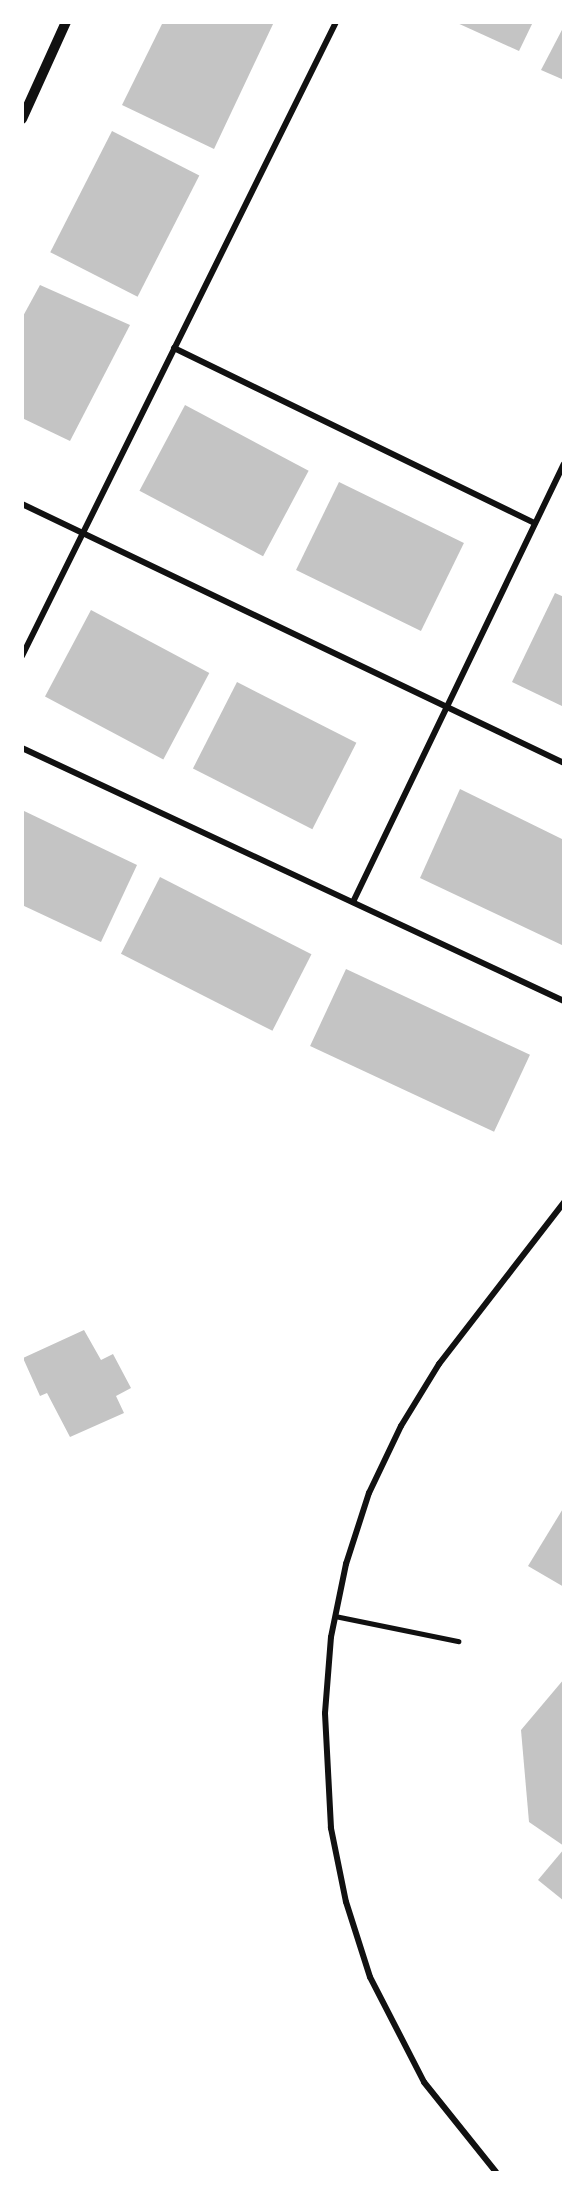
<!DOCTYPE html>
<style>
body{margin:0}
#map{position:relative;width:586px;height:2195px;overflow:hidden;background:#fff;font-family:"Exo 2",sans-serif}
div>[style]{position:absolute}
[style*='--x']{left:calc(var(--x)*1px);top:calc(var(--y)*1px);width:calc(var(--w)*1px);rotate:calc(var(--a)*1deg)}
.building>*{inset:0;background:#c4c4c4;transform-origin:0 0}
.service>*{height:4.5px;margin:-2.25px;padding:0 2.25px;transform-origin:2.25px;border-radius:2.25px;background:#111}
.minor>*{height:6px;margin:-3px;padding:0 3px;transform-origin:3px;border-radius:3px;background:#111}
.tertiary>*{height:10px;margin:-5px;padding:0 5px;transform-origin:5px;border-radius:5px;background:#111}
span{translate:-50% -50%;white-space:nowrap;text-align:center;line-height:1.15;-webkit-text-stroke:6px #fff;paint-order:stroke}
.frame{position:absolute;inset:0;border:24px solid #fff;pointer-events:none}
</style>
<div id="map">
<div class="building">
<i style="clip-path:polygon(163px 22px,274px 22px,214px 149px,122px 105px)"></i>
<i style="clip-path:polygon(455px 22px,533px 22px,519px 51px)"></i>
<i style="clip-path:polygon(564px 26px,564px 80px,541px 70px)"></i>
<i style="left:112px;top:131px;width:98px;height:136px;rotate:27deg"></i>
<i style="clip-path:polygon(40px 285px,130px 325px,70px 441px,22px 418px,22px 318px)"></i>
<i style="left:185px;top:405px;width:140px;height:97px;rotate:28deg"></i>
<i style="left:339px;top:482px;width:139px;height:98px;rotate:26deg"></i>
<i style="clip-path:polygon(555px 593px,564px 597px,564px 707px,512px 682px)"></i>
<i style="left:91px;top:610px;width:134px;height:98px;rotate:28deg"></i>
<i style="left:237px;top:682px;width:134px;height:97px;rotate:27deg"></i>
<i style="clip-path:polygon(460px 789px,564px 840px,564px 946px,420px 878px)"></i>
<i style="clip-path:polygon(22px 810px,137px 865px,101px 942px,22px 905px)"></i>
<i style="left:160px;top:877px;width:170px;height:86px;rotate:27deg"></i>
<i style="left:346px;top:969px;width:203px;height:85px;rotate:25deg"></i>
<i style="clip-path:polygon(84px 1330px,101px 1360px,113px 1354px,131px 1388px,116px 1396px,124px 1413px,70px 1437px,47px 1393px,40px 1396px,23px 1358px)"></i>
<i style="clip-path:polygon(564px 1507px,564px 1587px,528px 1566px)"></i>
<i style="clip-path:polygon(564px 1679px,564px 1846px,529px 1822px,521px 1730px)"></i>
<i style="clip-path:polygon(564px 1849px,564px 1901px,538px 1880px)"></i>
</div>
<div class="service">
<i style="--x:335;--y:1616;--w:126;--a:11.5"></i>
</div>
<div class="minor">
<i style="--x:174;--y:348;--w:401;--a:25.9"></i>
<i style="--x:22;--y:504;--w:601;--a:25.54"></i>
<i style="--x:22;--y:656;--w:707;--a:-63.65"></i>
<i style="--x:22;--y:748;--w:598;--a:25.02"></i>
<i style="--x:353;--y:902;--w:486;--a:-64.3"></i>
<i style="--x:496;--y:2172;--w:115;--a:-128.7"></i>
<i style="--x:424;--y:2082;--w:118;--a:-117.2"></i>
<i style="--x:370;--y:1977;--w:79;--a:-107.7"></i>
<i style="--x:346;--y:1902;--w:76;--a:-101.5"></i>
<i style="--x:331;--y:1828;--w:115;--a:-93"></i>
<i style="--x:325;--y:1713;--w:76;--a:-85.5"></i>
<i style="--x:331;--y:1637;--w:75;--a:-78.4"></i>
<i style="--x:346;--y:1564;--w:75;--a:-72.1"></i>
<i style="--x:369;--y:1493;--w:74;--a:-64.5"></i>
<i style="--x:401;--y:1426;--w:73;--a:-58.5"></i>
<i style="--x:439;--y:1364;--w:205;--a:-52.3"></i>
</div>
<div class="tertiary">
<i style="--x:22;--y:119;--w:107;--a:-65.6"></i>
</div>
<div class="frame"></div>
</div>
